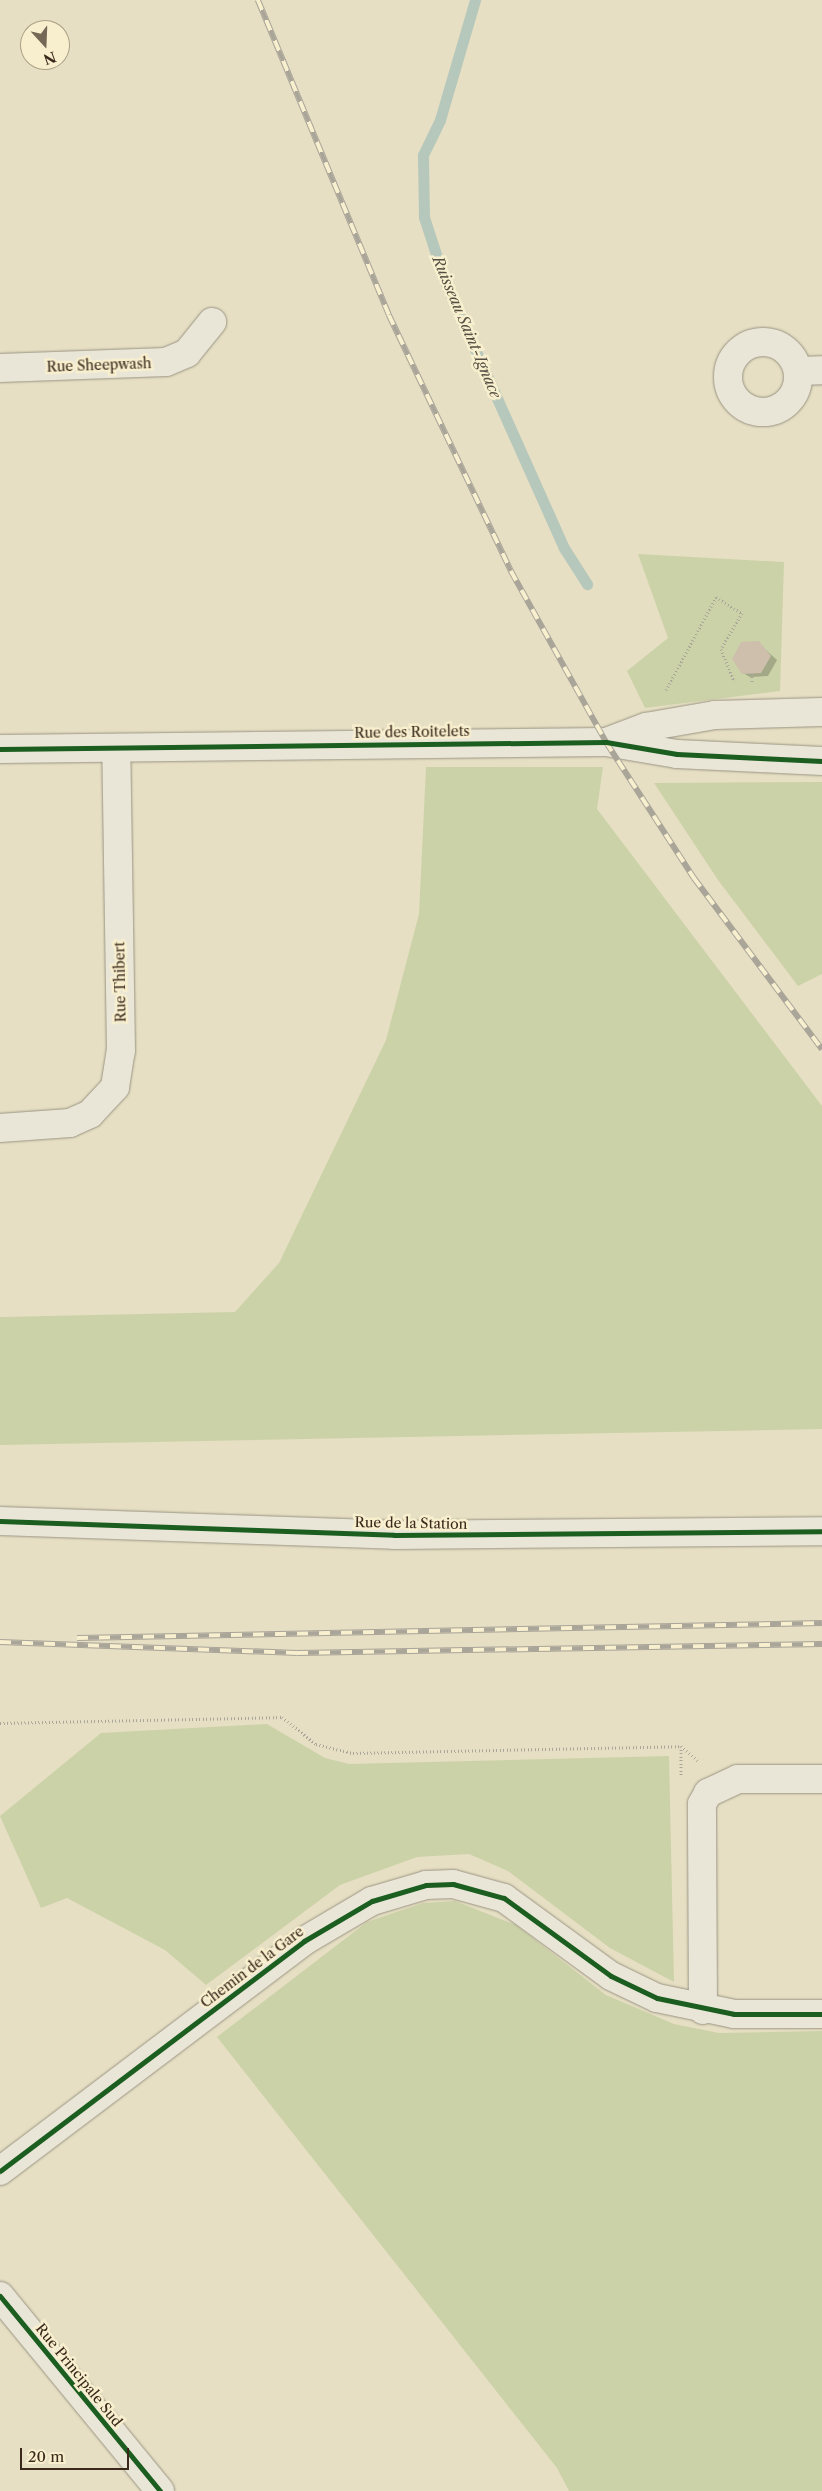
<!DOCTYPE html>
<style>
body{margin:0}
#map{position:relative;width:822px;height:2491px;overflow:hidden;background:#e6dfc3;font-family:"Libre Caslon Text",serif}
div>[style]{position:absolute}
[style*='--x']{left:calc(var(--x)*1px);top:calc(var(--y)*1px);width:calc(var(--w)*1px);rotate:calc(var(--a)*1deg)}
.green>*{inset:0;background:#ccd2a8}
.shadow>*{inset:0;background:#0003}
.stream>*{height:11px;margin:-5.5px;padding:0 5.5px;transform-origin:5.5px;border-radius:5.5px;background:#b6c7bb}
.building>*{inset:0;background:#cdbfac}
.path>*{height:3px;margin-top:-1.5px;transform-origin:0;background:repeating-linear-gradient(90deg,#aaa599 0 1px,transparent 0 3.5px)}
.roads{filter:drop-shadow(0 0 1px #9a9483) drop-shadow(0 0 1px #9a9483)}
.minor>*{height:28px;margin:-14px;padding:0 14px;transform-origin:14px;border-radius:14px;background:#e9e6d8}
.minor>.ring{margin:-14px;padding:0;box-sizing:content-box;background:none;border:28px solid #e9e6d8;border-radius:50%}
.rail>*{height:5.5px;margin-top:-2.75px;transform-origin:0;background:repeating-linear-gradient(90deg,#f8efce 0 11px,#aaa599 0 22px);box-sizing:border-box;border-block:1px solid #aaa599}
.cycleway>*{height:5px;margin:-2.5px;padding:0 2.5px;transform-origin:2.5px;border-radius:2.5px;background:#1b5e20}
span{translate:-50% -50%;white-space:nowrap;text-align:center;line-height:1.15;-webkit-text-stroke:5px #f8efce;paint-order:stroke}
.street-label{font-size:14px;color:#39281b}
.water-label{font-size:15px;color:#534d42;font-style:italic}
.north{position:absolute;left:20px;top:20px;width:50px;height:50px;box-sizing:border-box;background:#f8efce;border:1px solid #ac9f86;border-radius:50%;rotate:160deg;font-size:14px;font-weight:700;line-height:20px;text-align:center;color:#39281b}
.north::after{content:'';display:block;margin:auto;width:18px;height:22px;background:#766856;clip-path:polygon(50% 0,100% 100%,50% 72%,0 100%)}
.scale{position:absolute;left:20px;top:2448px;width:109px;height:22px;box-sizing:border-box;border:2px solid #39281b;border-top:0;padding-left:6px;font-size:15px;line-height:18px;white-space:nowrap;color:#39281b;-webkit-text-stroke:4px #f8efce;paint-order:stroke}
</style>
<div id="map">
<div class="green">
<i style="clip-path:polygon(638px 554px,784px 562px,780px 691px,645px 708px,627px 671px,668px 638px)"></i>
<i style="clip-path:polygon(426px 767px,603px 767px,597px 809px,822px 1106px,822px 1429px,0 1445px,0 1317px,235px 1312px,279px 1263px,386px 1040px,419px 914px)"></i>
<i style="clip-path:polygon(822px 782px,822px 974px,798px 986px,718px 880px,654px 783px)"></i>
<i style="clip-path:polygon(267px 1724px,325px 1758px,349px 1764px,669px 1756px,674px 1982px,610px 1948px,508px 1871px,469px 1854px,417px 1857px,340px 1885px,206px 1985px,165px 1950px,67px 1898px,41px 1908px,0 1816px,101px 1733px)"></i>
<i style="clip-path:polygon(455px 1901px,516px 1925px,606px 1995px,674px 2024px,719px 2033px,822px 2031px,822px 2491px,569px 2491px,557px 2468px,217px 2037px,367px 1922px,423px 1903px)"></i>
</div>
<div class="shadow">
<i style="clip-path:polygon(758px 643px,777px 660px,768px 676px,750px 677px,743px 673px)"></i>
</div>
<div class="stream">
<i style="--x:475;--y:0;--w:125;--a:106.3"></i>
<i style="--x:440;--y:120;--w:39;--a:116"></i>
<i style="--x:423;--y:155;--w:62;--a:89.1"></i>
<i style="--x:424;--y:217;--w:68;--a:72.1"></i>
<i style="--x:445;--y:282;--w:291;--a:65.9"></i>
<i style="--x:564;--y:548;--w:43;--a:57.4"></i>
</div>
<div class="building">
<i style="clip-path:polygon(759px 641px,771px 656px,761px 673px,742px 674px,732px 659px,741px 642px)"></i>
</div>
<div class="path">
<i style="--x:752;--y:673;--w:9;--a:90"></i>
<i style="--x:666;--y:690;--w:106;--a:-61.7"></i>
<i style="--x:716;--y:597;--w:31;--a:32"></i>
<i style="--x:742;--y:613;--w:42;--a:120.3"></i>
<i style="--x:721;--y:649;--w:35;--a:68"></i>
<i style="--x:0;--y:1723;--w:282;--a:-1.2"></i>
<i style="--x:282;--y:1717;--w:43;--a:38.5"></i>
<i style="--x:316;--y:1744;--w:38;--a:14"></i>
<i style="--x:353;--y:1753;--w:328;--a:-1.2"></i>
<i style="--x:681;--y:1746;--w:23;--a:41"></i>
<i style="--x:681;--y:1746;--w:29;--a:90"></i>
</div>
<div class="roads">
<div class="minor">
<i class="ring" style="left:728px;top:342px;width:42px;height:42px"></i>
<i style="--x:0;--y:368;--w:166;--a:-2.1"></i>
<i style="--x:166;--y:362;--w:23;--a:-23"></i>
<i style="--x:187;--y:353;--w:40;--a:-51"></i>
<i style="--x:798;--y:371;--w:24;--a:-2"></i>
<i style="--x:606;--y:742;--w:43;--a:-20.6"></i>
<i style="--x:646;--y:727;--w:70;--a:-9.9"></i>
<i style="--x:715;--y:715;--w:107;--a:-1.6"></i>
<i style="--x:0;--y:749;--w:606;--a:-0.66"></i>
<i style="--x:606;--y:742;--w:72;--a:9.6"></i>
<i style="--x:677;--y:754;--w:145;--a:2.8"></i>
<i style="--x:0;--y:1128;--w:70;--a:-4.1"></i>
<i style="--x:70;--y:1123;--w:22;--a:-24"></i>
<i style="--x:90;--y:1114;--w:37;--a:-47"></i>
<i style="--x:115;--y:1087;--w:36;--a:-81"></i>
<i style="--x:121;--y:1051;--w:303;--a:-90.9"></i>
<i style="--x:0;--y:1521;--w:394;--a:2"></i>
<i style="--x:394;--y:1535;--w:428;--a:-0.5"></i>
<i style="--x:703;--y:2010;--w:206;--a:-90.3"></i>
<i style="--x:702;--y:1804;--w:13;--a:-61"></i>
<i style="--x:708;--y:1793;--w:33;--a:-25"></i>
<i style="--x:738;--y:1779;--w:84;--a:0"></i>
<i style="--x:0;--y:2171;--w:381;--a:-37.1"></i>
<i style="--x:304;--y:1941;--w:79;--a:-30.5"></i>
<i style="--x:372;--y:1901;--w:56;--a:-16.5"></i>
<i style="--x:426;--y:1885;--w:27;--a:-2"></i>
<i style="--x:453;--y:1884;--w:53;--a:15.4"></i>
<i style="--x:504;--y:1898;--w:132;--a:36.1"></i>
<i style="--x:611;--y:1976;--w:51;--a:25.6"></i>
<i style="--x:657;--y:1998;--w:79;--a:11.7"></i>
<i style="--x:734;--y:2014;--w:88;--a:0"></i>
<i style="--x:0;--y:2296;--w:252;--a:50.6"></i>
</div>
</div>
<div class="rail">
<i style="--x:258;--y:0;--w:341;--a:67.4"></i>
<i style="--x:389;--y:315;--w:284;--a:64.5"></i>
<i style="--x:511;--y:571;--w:196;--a:60.9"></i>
<i style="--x:606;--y:742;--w:162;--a:57.1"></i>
<i style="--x:694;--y:878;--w:214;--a:53.2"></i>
<i style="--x:77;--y:1638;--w:745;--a:-1.15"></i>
<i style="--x:0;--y:1642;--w:297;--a:2.1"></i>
<i style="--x:297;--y:1653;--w:525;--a:-0.98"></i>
</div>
<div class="cycleway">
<i style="--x:0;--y:749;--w:606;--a:-0.66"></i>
<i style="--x:606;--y:742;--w:72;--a:9.6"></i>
<i style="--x:677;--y:754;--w:145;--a:2.8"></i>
<i style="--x:0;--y:1521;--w:394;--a:2"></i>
<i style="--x:394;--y:1535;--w:428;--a:-0.5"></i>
<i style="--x:0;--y:2171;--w:381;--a:-37.1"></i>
<i style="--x:304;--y:1941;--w:79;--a:-30.5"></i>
<i style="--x:372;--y:1901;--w:56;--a:-16.5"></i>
<i style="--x:426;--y:1885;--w:27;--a:-2"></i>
<i style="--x:453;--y:1884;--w:53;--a:15.4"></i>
<i style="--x:504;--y:1898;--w:132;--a:36.1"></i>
<i style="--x:611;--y:1976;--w:51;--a:25.6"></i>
<i style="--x:657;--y:1998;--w:79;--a:11.7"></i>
<i style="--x:734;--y:2014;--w:88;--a:0"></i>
<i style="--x:0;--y:2296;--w:252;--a:50.6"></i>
</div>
<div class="street-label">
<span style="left:99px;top:365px;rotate:-2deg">Rue Sheepwash</span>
<span style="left:412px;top:732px;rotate:-1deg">Rue des Roitelets</span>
<span style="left:120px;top:982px;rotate:-91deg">Rue Thibert</span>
<span style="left:411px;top:1523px;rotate:1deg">Rue de la Station</span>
<span style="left:252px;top:1967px;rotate:-37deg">Chemin de la Gare</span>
<span style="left:79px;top:2375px;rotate:51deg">Rue Principale Sud</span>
</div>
<div class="water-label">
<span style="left:467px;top:327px;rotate:67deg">Ruisseau Saint-Ignace</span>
</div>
<div class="north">N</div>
<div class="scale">20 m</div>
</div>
